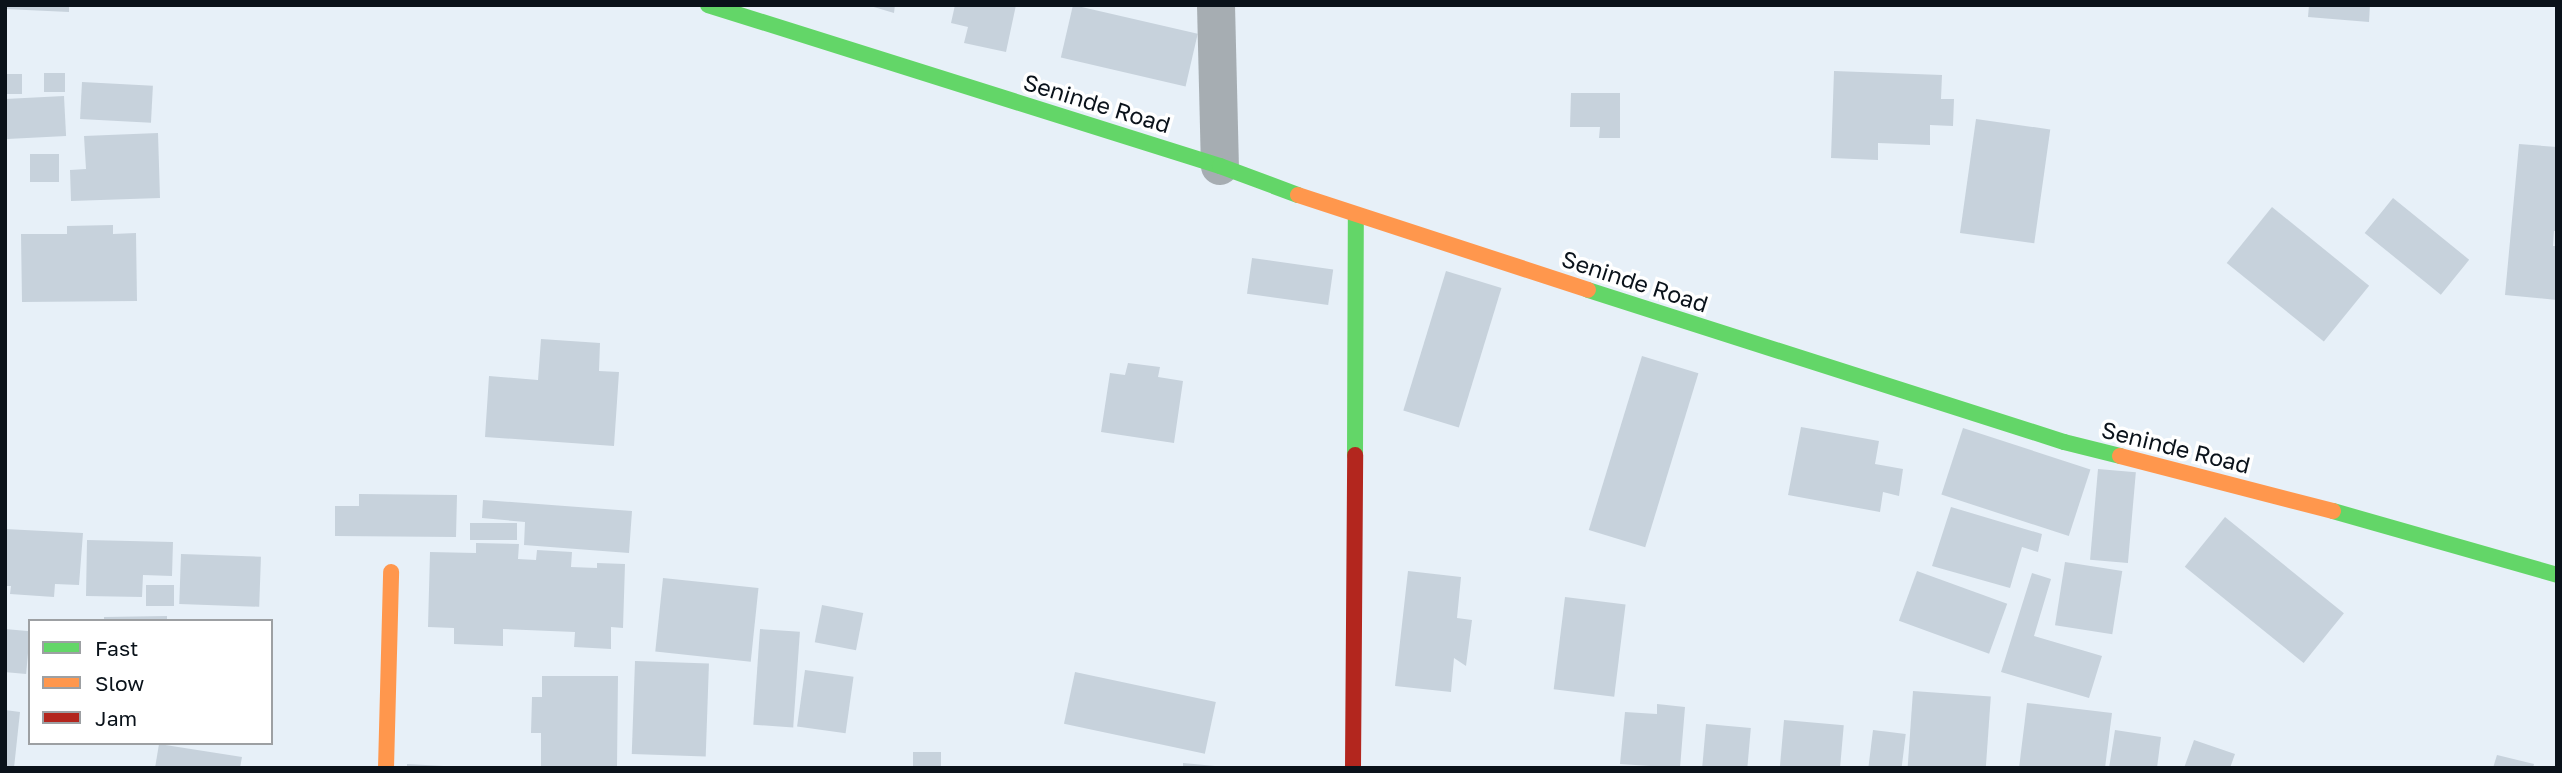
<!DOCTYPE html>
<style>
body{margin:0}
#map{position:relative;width:2562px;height:773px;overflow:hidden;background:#e7f0f8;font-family:"Golos Text",sans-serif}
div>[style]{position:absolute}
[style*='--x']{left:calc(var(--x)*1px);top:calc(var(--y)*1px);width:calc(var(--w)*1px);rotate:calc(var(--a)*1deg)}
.building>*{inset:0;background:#c7d2dc;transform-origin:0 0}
.street>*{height:38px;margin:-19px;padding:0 19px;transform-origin:19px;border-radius:19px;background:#a6adb2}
.fast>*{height:16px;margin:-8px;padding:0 8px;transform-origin:8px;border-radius:8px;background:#63d668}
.slow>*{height:16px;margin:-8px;padding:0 8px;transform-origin:8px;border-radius:8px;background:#ff974d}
.jam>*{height:16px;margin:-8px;padding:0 8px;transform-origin:8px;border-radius:8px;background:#b3261e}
span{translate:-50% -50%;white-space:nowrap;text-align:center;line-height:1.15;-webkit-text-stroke:7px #fff;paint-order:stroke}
.street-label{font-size:23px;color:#0a121a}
.frame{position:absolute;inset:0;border:7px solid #0a121a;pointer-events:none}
.legend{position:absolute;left:28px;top:619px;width:245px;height:126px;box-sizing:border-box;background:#fff;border:2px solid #9da0a3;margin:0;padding:9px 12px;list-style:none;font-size:21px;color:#0a121a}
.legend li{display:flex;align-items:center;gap:14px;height:35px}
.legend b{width:35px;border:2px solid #9da0a3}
</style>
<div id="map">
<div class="building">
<i style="clip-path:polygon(5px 5px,69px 5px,69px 12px,5px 9px)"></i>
<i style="clip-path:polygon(867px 5px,895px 5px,894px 13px)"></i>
<i style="clip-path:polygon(955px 5px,1016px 5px,1006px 52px,964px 43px,968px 27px,951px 23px)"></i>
<i style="left:1073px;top:5px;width:128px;height:54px;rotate:13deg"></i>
<i style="clip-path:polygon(2309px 5px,2370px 5px,2369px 22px,2308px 17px)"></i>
<i style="clip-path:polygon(1834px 71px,1942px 75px,1941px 99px,1954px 99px,1953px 126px,1930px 125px,1930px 145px,1878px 143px,1878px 160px,1831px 158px)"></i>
<i style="left:65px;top:73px;width:19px;height:21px;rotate:90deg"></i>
<i style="left:5px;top:74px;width:17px;height:20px"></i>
<i style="left:82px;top:82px;width:71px;height:37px;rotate:3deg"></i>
<i style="clip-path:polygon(1571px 93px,1620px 93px,1620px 138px,1599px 138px,1600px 127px,1570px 127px)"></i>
<i style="left:64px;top:96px;width:40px;height:59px;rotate:87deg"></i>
<i style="left:1976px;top:119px;width:75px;height:115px;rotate:8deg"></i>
<i style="clip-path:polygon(158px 133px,160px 198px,71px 201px,70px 170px,86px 169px,84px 136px)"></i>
<i style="clip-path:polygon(2519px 144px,2557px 147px,2557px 231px,2554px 231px,2553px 246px,2557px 246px,2557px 300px,2505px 295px)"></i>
<i style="left:30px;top:154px;width:29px;height:28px"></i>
<i style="left:2393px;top:198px;width:98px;height:45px;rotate:39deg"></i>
<i style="left:2272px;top:207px;width:125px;height:72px;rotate:39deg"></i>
<i style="clip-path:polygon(113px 225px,113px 234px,136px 233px,137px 301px,22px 302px,21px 234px,67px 234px,67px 226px)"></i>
<i style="left:1252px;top:258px;width:82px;height:36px;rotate:8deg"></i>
<i style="left:1446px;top:271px;width:58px;height:146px;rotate:17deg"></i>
<i style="clip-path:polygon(541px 339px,600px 343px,599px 371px,619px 372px,614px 446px,485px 437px,489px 376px,538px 380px)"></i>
<i style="left:1642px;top:356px;width:59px;height:182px;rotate:17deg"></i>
<i style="clip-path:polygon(1128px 363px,1160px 367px,1158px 377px,1183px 381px,1174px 443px,1101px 432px,1110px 373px,1125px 375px)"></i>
<i style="clip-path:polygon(1801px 427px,1879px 441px,1875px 464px,1903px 469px,1899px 496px,1883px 492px,1880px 512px,1788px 495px)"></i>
<i style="left:1963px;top:428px;width:134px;height:70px;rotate:18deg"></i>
<i style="left:2098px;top:469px;width:38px;height:91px;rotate:5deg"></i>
<i style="clip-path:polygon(359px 494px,457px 495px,456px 537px,335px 536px,335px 506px,359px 506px)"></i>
<i style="clip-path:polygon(483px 500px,632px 511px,629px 553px,524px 545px,525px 522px,482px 518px)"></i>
<i style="clip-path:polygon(1951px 507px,2042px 534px,2038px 552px,2022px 547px,2010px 588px,1932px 566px)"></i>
<i style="left:2225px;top:517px;width:153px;height:64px;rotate:39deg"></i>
<i style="left:470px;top:523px;width:47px;height:17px"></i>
<i style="clip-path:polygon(5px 529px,83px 533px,79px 585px,55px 584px,54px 597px,10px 594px,11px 586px,5px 586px)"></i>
<i style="clip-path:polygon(87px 540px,173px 542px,172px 576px,143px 575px,142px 597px,86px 596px)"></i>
<i style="clip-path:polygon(476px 543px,519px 544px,518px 559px,536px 560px,537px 550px,572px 552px,571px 567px,597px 568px,597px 563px,625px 564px,623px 628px,611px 627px,611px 649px,574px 647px,575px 632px,503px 629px,503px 646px,454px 644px,454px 628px,428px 627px,430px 552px,476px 553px)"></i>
<i style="left:181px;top:554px;width:80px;height:50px;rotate:2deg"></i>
<i style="left:2065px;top:562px;width:58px;height:64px;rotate:9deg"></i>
<i style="clip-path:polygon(1408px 571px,1461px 577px,1457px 618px,1472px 620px,1466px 666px,1454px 658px,1451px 692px,1395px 686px)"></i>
<i style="left:1917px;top:571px;width:96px;height:53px;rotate:20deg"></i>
<i style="clip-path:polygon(2032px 573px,2051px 579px,2034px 636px,2102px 656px,2089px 698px,2001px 672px)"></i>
<i style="left:663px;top:578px;width:96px;height:74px;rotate:6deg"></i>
<i style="left:174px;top:585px;width:21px;height:28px;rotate:90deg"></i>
<i style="left:1565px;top:597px;width:61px;height:93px;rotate:7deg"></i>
<i style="left:822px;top:605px;width:42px;height:38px;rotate:11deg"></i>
<i style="clip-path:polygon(167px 616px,167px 621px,104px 621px,104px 617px)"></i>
<i style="left:5px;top:629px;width:25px;height:43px;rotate:5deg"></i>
<i style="left:760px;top:629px;width:40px;height:96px;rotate:4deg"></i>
<i style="left:635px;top:661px;width:74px;height:93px;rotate:2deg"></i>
<i style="left:805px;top:670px;width:49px;height:57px;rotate:8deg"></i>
<i style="left:1075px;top:672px;width:144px;height:53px;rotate:12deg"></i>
<i style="clip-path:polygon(542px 676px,618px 676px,617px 768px,541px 768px,541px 733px,531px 733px,532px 697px,542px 697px)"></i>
<i style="left:1913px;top:691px;width:78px;height:77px;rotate:4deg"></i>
<i style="clip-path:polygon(2027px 703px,2112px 713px,2105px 768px,2019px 768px)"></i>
<i style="clip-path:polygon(1657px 704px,1685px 707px,1680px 768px,1620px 764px,1625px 712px,1657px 714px)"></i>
<i style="clip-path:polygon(5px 710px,20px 712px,14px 768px,5px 768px)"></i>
<i style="left:1784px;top:720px;width:60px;height:48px;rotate:5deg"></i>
<i style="left:1706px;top:724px;width:45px;height:44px;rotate:5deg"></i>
<i style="left:1873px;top:730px;width:33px;height:38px;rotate:7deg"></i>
<i style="clip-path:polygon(2115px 730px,2161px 737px,2157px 768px,2109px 768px)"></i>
<i style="clip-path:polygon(2194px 740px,2235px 754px,2230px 768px,2184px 768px)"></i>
<i style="clip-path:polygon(159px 744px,242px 757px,240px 768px,155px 768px)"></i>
<i style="left:913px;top:752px;width:28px;height:16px"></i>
<i style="clip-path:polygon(2497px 755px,2534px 764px,2533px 768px,2493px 768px)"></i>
<i style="clip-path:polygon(1183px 763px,1215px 766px,1215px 768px,1183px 768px)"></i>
<i style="clip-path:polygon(407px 764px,444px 766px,443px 768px,407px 768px)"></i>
</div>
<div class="street">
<i style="--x:1216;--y:5;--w:161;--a:88.6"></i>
</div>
<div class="fast">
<i style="--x:708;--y:5;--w:537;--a:17.46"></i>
<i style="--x:1220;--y:166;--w:83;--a:20.4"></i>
<i style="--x:1588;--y:290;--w:500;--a:17.7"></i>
<i style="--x:2064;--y:442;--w:58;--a:14"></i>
<i style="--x:1355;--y:455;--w:239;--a:-89.8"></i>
<i style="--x:2333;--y:511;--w:233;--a:15.9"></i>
</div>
<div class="slow">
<i style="--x:1298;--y:195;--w:305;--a:18.1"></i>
<i style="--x:2120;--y:456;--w:220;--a:14.5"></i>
<i style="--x:386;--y:768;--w:196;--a:-88.5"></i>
</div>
<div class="jam">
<i style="--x:1353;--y:768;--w:313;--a:-89.6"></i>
</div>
<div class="street-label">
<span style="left:1097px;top:103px;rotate:17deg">Seninde Road</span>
<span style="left:1635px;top:281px;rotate:18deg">Seninde Road</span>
<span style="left:2176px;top:447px;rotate:14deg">Seninde Road</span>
</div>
<div class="frame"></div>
<ul class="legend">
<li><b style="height:9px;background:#63d668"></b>Fast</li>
<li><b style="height:9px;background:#ff974d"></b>Slow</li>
<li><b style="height:9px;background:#b3261e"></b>Jam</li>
</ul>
</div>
